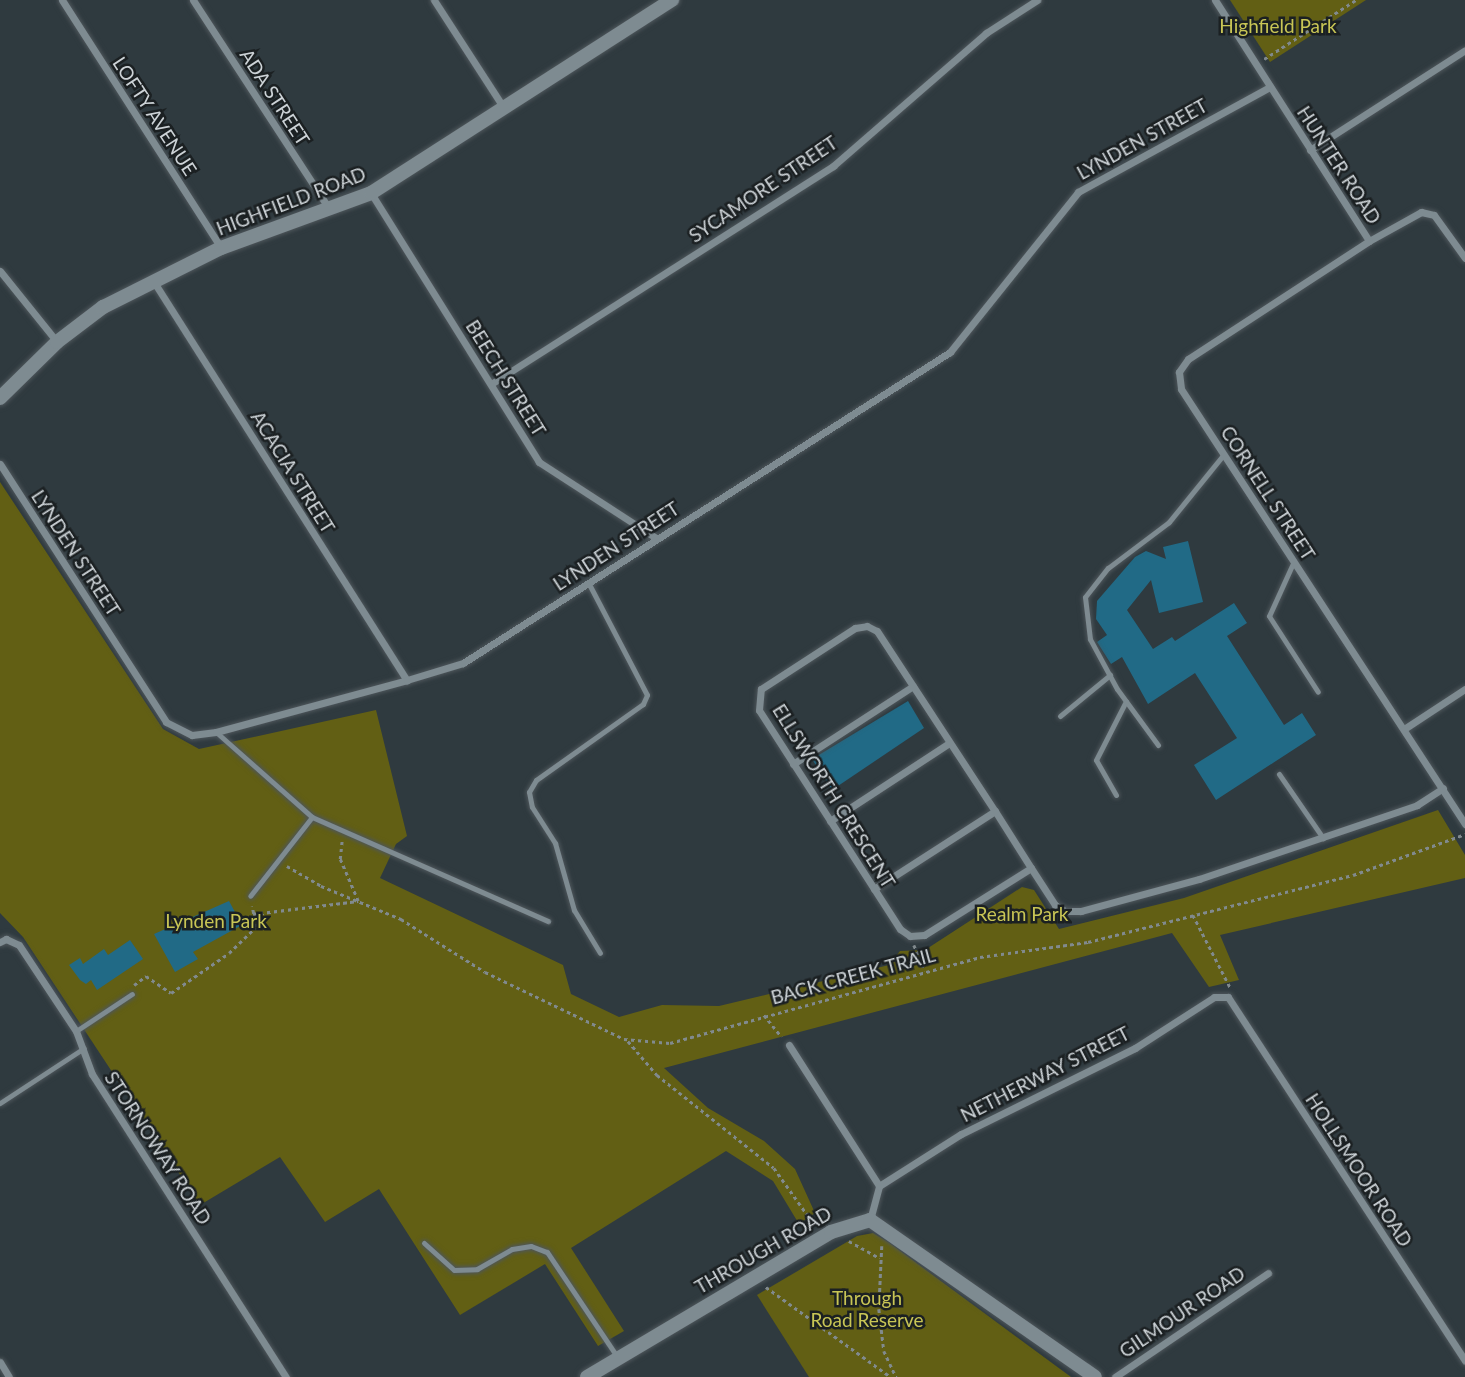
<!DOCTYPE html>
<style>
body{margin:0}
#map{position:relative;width:1465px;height:1377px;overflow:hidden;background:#2f3a3f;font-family:Lato,sans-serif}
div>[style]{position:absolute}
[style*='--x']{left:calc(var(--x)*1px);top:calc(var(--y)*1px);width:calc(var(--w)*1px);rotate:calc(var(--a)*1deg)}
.green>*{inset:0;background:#625f14}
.building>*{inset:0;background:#216a86}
.path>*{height:2.5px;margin-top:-1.25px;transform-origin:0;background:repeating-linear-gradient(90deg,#818a8e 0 3.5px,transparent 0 7px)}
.roads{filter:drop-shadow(0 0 2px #4e565b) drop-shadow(0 0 2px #4e565b)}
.lane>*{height:5px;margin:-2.5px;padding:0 2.5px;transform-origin:2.5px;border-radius:2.5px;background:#7e8b91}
.street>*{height:7px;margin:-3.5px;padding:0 3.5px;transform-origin:3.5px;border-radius:3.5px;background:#7e8b91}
.secondary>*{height:14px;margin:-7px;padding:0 7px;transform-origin:7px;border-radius:7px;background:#7e8b91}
span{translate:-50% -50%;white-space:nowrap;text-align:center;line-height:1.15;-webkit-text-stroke:5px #1b2022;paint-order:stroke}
.park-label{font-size:19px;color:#c8c555}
.street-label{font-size:19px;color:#cdd3d7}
</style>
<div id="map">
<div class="green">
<i style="clip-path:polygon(1230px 0,1366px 0,1270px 62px)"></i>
<i style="clip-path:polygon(0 482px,163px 729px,199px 749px,376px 710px,407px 836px,396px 844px,380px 878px,563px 965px,571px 994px,619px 1017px,662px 1005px,719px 1006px,889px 965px,900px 951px,925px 950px,1022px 887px,1034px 890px,1059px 929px,1184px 898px,1438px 810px,1465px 855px,1465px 878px,1220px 935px,1239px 980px,1209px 987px,1172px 933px,664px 1068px,708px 1108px,764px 1141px,795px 1169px,815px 1213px,799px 1224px,773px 1181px,726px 1151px,571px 1248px,624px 1331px,598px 1346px,545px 1264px,460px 1315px,379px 1189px,325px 1222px,280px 1157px,200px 1205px,23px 937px,0 913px)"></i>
<i style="clip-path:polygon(873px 1233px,888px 1242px,1071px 1377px,809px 1377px,757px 1295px,857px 1236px)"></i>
</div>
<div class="building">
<i style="clip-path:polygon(1188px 541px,1203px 602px,1159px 613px,1151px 580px,1127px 610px,1153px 649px,1172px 637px,1175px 641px,1234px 603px,1247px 623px,1227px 636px,1284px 725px,1302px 713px,1316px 735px,1216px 800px,1194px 765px,1237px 738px,1195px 673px,1148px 704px,1122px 657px,1111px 664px,1097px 642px,1107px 635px,1096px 619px,1097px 601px,1135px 557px,1146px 551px,1166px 559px,1163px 547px)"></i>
<i style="clip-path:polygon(908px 701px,924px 728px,832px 790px,812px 759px)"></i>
<i style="clip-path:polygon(229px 901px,242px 925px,193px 952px,198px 959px,175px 972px,154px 934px)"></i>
<i style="clip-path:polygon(130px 940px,143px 959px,97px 990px,91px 980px,86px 984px,80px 980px,69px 965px,80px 958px,83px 964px,104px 949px,108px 955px)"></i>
</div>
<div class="path">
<i style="--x:1264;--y:59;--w:109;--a:-32.7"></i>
<i style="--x:287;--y:866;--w:39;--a:30"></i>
<i style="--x:321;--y:886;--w:87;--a:22.4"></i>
<i style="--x:401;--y:919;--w:99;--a:32.2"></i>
<i style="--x:485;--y:972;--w:154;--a:25.7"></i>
<i style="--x:624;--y:1039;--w:46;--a:5"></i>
<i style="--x:670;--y:1043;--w:322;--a:-15.5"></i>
<i style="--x:980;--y:957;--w:109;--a:-7.9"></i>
<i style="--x:1088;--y:942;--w:273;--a:-14.2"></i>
<i style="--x:1353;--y:875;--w:119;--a:-20.1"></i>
<i style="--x:253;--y:914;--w:106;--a:-7.1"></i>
<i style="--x:358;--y:901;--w:46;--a:-113.2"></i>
<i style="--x:340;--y:859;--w:20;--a:-84"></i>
<i style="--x:1193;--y:915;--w:81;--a:62.8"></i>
<i style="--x:914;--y:945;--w:28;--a:67"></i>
<i style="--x:134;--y:985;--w:15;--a:-37"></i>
<i style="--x:146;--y:976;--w:30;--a:34"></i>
<i style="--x:171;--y:993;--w:70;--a:-34.6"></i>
<i style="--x:229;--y:953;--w:37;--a:-44"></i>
<i style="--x:256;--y:927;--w:21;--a:-101"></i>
<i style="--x:764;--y:1015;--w:28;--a:51"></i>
<i style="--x:628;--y:1041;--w:45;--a:49.5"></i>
<i style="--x:657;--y:1075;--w:149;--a:38.5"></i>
<i style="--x:774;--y:1168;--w:55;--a:54.6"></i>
<i style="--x:806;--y:1213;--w:16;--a:38"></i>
<i style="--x:849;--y:1241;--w:35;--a:29"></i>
<i style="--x:882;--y:1246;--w:63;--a:92.7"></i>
<i style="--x:879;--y:1309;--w:42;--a:83.2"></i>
<i style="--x:884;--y:1351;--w:29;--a:65"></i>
<i style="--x:766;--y:1287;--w:154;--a:35.8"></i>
</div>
<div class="roads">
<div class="lane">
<i style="--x:1294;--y:561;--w:60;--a:114.4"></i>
<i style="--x:1269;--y:616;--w:90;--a:57.2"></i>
<i style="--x:589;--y:584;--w:125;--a:62.4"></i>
<i style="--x:647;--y:695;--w:10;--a:114"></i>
<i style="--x:643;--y:704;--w:131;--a:144.6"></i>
<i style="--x:536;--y:780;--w:14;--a:120"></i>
<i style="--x:529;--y:792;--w:15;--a:79"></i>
<i style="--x:532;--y:807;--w:43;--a:57.4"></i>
<i style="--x:555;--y:843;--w:70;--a:74.2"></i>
<i style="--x:574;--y:910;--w:50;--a:58.8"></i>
<i style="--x:1060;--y:716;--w:65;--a:-39.4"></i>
<i style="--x:216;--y:732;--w:128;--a:41.5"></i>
<i style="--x:312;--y:817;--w:100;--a:128.1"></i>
<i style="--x:1158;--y:745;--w:69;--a:-126.2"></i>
<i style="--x:1117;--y:689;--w:57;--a:-118.4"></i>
<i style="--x:1090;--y:639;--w:42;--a:-96.8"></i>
<i style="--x:1085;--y:597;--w:37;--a:-52"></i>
<i style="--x:1108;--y:568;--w:76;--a:-37"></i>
<i style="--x:1169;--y:522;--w:87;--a:-51"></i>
<i style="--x:1279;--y:774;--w:78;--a:55.5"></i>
<i style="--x:1116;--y:795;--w:40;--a:-119.7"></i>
<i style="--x:1096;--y:760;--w:66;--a:-63"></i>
<i style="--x:312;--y:817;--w:258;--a:23.8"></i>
<i style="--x:76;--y:1031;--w:67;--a:-33.5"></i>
<i style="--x:0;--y:1103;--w:100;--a:-33.2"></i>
<i style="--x:424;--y:1243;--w:40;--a:42"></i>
<i style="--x:454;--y:1270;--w:23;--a:-2"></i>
<i style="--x:477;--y:1269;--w:40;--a:-29.7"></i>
<i style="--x:512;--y:1249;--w:19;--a:-9"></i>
<i style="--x:531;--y:1246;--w:17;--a:21"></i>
<i style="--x:547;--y:1252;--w:128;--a:56.2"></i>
</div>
<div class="street">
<i style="--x:62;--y:0;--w:295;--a:57.3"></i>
<i style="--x:193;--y:0;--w:251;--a:56.9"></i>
<i style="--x:434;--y:0;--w:129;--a:57.1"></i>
<i style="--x:1215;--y:0;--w:286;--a:57.4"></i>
<i style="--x:1369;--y:241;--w:60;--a:-29.1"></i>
<i style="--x:1421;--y:212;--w:13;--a:13"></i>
<i style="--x:1434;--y:215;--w:53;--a:54.2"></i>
<i style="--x:1310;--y:150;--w:184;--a:-32.8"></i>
<i style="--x:371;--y:193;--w:317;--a:58"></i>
<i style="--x:539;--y:462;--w:140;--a:33"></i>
<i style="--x:1369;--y:241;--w:216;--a:146.9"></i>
<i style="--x:1188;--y:359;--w:16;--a:125"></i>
<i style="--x:1179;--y:372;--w:17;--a:83"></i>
<i style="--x:1181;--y:389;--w:520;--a:56.86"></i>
<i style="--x:0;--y:271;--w:91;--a:51.2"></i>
<i style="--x:154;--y:282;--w:472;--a:57.6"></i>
<i style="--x:491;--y:384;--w:406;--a:-32.5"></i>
<i style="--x:833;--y:166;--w:203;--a:-41"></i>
<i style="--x:986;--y:33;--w:61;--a:-32.9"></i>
<i style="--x:0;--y:464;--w:307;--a:57.2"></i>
<i style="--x:166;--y:722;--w:29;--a:27"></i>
<i style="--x:192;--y:735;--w:24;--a:-7"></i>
<i style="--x:216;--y:732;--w:198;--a:-15.2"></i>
<i style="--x:407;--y:680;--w:59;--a:-16.9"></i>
<i style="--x:463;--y:663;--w:578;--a:-32.56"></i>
<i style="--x:950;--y:352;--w:205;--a:-51.3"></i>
<i style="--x:1078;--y:192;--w:219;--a:-28.7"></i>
<i style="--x:1404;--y:729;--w:73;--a:-33.3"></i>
<i style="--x:793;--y:764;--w:143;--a:-33"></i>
<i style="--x:830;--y:821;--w:142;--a:-33.2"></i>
<i style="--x:1031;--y:868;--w:126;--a:147.9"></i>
<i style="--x:924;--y:935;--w:14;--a:176"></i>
<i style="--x:910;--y:936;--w:12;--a:-145"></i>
<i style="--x:900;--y:929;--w:260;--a:-122.8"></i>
<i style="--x:759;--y:710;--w:21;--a:-85"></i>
<i style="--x:761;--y:689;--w:112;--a:-33"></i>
<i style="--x:855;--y:628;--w:12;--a:-9"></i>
<i style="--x:867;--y:626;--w:11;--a:27"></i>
<i style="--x:877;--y:631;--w:215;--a:56.8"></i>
<i style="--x:995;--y:811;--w:67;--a:57.7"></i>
<i style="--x:1031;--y:868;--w:44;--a:57"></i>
<i style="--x:1055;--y:905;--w:12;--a:31"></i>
<i style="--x:1065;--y:911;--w:16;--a:0"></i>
<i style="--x:1081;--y:911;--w:122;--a:-15.2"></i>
<i style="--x:1199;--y:879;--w:230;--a:-18.7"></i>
<i style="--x:1417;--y:805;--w:31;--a:-33"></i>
<i style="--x:874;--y:889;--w:144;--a:-32.8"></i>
<i style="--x:0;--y:942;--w:7;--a:-27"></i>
<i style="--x:6;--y:939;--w:14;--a:25"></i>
<i style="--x:19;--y:945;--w:103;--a:56.5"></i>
<i style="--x:76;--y:1031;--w:46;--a:69.6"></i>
<i style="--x:92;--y:1074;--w:360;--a:57.4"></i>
<i style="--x:789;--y:1045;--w:167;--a:57.4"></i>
<i style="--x:870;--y:1220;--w:35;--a:-75"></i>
<i style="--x:879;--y:1186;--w:97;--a:-32.4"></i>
<i style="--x:961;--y:1134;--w:194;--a:-26.3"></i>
<i style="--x:1135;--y:1048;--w:94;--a:-32.8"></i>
<i style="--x:1214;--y:997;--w:14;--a:0"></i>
<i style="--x:1228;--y:997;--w:434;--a:56.9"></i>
<i style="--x:0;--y:1362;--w:17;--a:59"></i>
<i style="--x:1115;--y:1377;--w:185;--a:-34.2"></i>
</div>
<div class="secondary">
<i style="--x:0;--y:398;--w:80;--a:-44.5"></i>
<i style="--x:57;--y:342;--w:58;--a:-37.3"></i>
<i style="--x:103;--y:307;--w:132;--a:-26.6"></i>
<i style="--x:221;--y:248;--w:160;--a:-20.1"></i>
<i style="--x:371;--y:193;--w:358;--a:-32.7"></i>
<i style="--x:587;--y:1377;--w:284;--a:-30.7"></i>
<i style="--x:831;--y:1232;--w:41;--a:-17.1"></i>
<i style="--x:870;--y:1220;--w:274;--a:34.9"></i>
</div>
</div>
<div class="park-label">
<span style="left:1278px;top:26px">Highfield Park</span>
<span style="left:1022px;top:914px">Realm Park</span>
<span style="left:216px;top:921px">Lynden Park</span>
<span style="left:867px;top:1309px">Through<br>Road Reserve</span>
</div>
<div class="street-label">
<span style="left:275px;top:97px;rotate:57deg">ADA STREET</span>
<span style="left:155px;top:116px;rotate:57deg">LOFTY AVENUE</span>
<span style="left:1142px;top:139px;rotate:-29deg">LYNDEN STREET</span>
<span style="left:1339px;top:165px;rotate:57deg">HUNTER ROAD</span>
<span style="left:763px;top:189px;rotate:-34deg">SYCAMORE STREET</span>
<span style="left:291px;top:201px;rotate:-21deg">HIGHFIELD ROAD</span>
<span style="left:506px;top:378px;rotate:58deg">BEECH STREET</span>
<span style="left:293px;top:472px;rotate:58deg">ACACIA STREET</span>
<span style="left:1268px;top:493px;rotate:57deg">CORNELL STREET</span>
<span style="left:616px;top:546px;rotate:-33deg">LYNDEN STREET</span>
<span style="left:76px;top:553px;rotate:57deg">LYNDEN STREET</span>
<span style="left:834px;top:796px;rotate:58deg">ELLSWORTH CRESCENT</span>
<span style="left:853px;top:976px;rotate:-15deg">BACK CREEK TRAIL</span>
<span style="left:1045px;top:1074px;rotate:-27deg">NETHERWAY STREET</span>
<span style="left:158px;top:1148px;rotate:57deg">STORNOWAY ROAD</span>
<span style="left:1359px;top:1170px;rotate:57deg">HOLLSMOOR ROAD</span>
<span style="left:763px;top:1250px;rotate:-30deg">THROUGH ROAD</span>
<span style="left:1182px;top:1312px;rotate:-34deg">GILMOUR ROAD</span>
</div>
</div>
